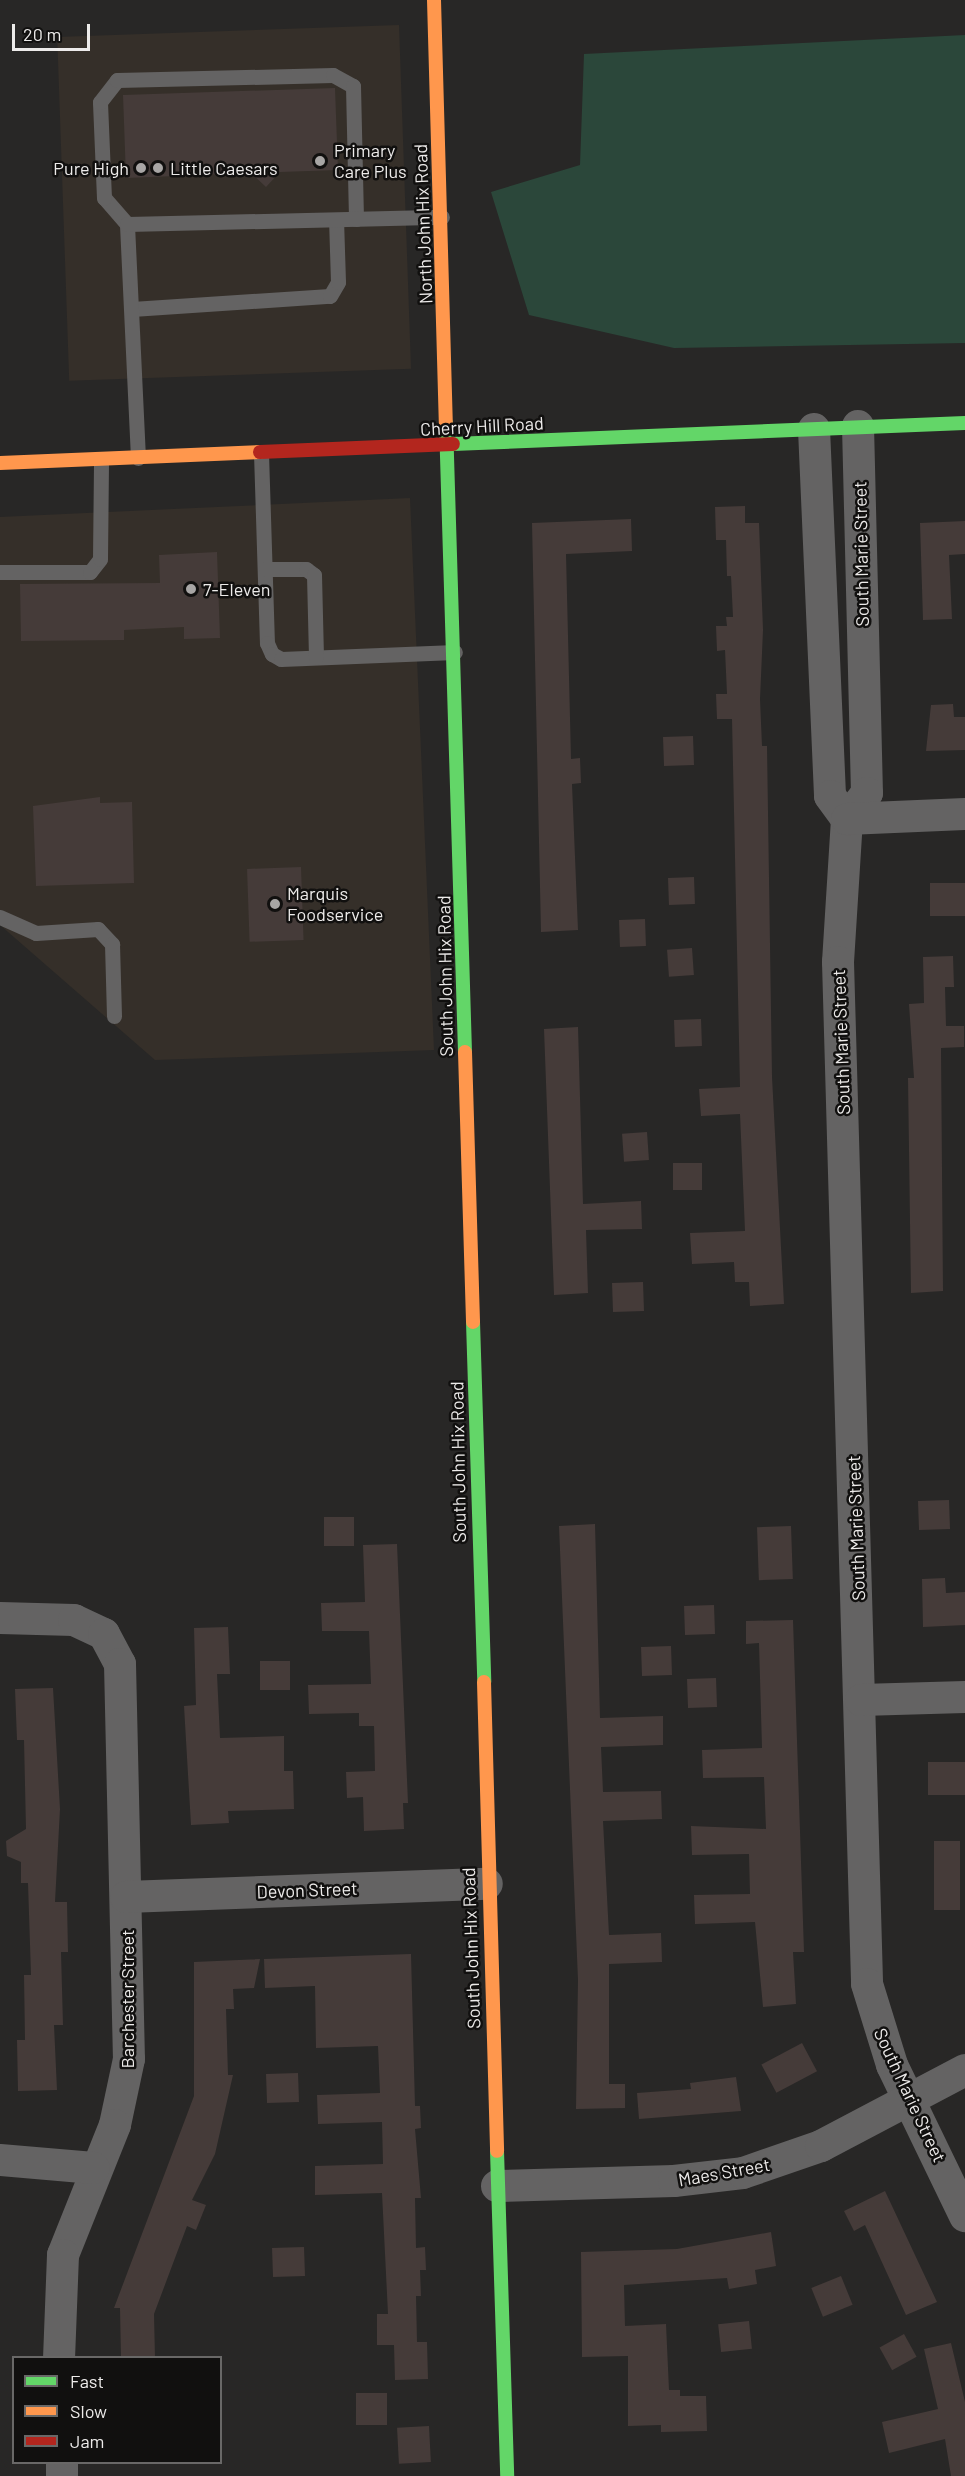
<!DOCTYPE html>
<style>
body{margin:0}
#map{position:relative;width:965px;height:2476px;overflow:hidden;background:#282726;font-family:Barlow,sans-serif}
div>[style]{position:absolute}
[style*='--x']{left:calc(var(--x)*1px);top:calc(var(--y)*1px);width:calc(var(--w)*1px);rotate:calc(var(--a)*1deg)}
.built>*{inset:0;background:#352f29;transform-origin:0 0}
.green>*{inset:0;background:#2b473a}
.building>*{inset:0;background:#453b39;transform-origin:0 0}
.lane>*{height:15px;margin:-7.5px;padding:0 7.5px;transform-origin:7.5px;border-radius:7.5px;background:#646363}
.street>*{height:32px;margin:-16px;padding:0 16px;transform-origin:16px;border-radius:16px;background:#646363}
.fast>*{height:14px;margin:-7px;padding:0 7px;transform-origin:7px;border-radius:7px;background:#63d668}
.slow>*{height:14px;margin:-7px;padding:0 7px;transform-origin:7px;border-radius:7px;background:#ff974d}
.jam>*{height:14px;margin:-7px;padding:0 7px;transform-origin:7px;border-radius:7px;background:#b3261e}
.dots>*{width:16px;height:16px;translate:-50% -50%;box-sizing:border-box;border:3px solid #11100f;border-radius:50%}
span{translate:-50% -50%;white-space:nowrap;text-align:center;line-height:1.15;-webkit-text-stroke:5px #11100f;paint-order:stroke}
.poi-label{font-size:18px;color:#edebea}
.left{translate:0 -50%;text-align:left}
.right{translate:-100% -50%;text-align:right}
.street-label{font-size:18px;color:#edebea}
.legend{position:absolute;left:12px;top:2356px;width:210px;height:108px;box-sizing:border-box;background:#11100f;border:2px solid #696867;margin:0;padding:8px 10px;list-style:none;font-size:18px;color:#edebea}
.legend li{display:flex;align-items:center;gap:12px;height:30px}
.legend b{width:30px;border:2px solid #696867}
.scale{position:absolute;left:12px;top:24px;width:78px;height:27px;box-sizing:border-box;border:3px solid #edebea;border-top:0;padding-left:8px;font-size:18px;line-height:21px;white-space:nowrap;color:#edebea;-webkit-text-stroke:4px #11100f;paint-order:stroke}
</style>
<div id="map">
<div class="built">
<i style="left:399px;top:25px;width:344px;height:342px;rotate:88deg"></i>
<i style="clip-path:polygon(410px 498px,434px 1050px,155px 1060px,0 925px,0 517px)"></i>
</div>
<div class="green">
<i style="clip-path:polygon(965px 35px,965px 343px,674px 348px,529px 315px,491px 192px,580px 165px,584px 54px)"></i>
</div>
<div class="building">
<i style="clip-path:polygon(335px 88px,338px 170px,280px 172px,266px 187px,251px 173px,126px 178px,123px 95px)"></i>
<i style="clip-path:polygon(745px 506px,745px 523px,759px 523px,763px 630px,760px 699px,762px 746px,767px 746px,772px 1077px,784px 1304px,750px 1306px,749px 1282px,735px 1282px,734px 1262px,692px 1264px,690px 1233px,745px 1231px,740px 1114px,701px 1116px,699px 1089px,740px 1087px,732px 719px,717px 719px,716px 694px,727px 694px,725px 650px,717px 651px,716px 626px,727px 626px,726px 617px,733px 617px,731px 576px,727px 576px,726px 540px,716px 540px,715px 507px)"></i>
<i style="clip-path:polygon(631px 519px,632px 551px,566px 554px,571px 759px,580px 758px,581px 783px,572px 784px,578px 930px,541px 932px,532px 523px)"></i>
<i style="clip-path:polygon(965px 521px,965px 554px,949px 555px,952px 619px,923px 620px,920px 523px)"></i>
<i style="clip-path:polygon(217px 552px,220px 638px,184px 639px,184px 627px,124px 630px,124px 640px,21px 641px,20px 584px,160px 583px,159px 555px)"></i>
<i style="clip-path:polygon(953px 704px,954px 717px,965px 717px,965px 750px,926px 751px,931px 705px)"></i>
<i style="left:693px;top:736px;width:29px;height:30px;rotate:88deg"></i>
<i style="clip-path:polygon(100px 797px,100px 803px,132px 802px,134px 883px,36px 886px,33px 806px)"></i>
<i style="left:301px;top:867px;width:73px;height:54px;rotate:88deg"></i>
<i style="left:694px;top:877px;width:27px;height:26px;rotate:88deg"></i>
<i style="left:965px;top:883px;width:33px;height:35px;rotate:90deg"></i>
<i style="left:645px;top:919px;width:27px;height:26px;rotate:88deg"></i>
<i style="left:692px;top:948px;width:27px;height:25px;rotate:86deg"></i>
<i style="clip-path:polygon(953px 956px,954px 987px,945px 987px,946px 1026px,964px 1026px,964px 1047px,941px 1048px,943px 1291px,911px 1293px,908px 1078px,914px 1078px,909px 1004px,924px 1003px,923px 957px)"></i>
<i style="left:701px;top:1019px;width:27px;height:27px;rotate:88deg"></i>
<i style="clip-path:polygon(578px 1027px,583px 1204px,641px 1201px,642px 1229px,586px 1230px,588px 1293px,554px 1295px,544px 1029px)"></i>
<i style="left:647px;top:1132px;width:28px;height:25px;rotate:86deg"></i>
<i style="left:673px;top:1163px;width:29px;height:27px"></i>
<i style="left:643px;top:1282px;width:29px;height:31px;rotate:88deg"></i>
<i style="left:949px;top:1500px;width:29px;height:31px;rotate:88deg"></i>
<i style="left:324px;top:1517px;width:30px;height:29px"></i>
<i style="clip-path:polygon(595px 1524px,600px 1718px,663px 1716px,663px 1745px,601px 1747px,603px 1792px,661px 1791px,662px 1819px,603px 1821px,609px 1935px,661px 1933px,662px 1962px,609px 1964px,609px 2084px,625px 2084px,625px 2108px,576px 2109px,578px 1980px,559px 1526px)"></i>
<i style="left:791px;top:1526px;width:53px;height:34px;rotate:88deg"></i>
<i style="clip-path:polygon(397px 1544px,408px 1803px,403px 1803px,404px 1829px,364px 1831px,363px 1797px,347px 1798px,346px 1772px,375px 1771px,374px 1726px,359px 1726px,359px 1713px,309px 1714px,308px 1685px,371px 1684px,369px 1631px,322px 1631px,321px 1603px,365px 1602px,363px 1545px)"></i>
<i style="clip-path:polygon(945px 1578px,946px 1593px,965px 1592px,965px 1625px,923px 1627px,922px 1579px)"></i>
<i style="left:714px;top:1605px;width:29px;height:30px;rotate:88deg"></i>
<i style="clip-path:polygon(793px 1620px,804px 1952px,793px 1952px,796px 2004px,763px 2007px,755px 1922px,695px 1924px,694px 1895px,750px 1894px,749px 1854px,692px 1855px,691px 1826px,766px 1829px,764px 1777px,703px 1778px,702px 1750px,762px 1748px,759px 1643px,746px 1644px,746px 1621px)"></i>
<i style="clip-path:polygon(228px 1627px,230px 1674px,217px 1674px,220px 1738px,284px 1736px,284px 1771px,293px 1771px,294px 1809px,228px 1811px,229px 1823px,191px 1825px,184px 1706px,196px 1705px,194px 1628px)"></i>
<i style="left:671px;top:1646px;width:29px;height:30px;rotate:88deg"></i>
<i style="left:260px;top:1661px;width:30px;height:29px"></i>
<i style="left:716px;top:1678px;width:29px;height:29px;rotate:88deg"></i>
<i style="clip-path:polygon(53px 1688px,60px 1809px,55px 1902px,67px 1902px,68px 1952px,61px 1952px,63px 2025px,54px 2025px,57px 2090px,18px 2091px,17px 2040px,25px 2040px,24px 1975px,31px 1975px,28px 1883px,21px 1883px,21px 1862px,7px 1856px,6px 1841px,26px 1829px,24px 1740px,17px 1740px,15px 1689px)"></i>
<i style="left:965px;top:1762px;width:33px;height:37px;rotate:90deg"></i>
<i style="left:960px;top:1841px;width:69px;height:26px;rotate:90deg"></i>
<i style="clip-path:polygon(411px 1954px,415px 2106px,420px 2106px,421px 2128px,415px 2129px,421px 2198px,415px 2198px,416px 2248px,425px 2247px,426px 2270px,420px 2270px,421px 2296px,416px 2296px,417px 2342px,427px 2342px,428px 2379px,395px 2380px,394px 2345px,377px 2345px,377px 2314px,388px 2314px,382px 2193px,315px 2195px,315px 2166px,383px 2164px,382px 2122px,318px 2124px,317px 2095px,380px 2093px,378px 2046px,316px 2048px,315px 1986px,265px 1988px,264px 1959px)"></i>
<i style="clip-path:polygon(260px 1959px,254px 1988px,233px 1989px,234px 2009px,226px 2009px,228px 2075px,233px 2075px,215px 2154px,192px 2200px,206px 2205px,196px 2230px,187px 2226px,154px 2314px,155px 2358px,121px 2358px,120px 2308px,114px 2308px,194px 2096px,194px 1962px)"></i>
<i style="left:802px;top:2043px;width:32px;height:46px;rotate:62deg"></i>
<i style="left:298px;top:2073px;width:29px;height:32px;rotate:88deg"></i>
<i style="clip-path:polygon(736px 2077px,741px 2111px,639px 2119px,637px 2093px,691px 2089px,690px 2083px)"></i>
<i style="clip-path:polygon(885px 2191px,937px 2302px,906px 2315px,865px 2225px,854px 2231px,844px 2211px)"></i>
<i style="clip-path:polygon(771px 2232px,776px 2266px,755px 2270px,757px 2284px,729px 2289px,727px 2278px,624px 2285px,625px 2326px,666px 2324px,669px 2390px,680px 2390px,680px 2396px,706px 2396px,707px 2431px,661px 2432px,661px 2425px,628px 2426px,628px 2356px,582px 2357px,581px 2252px,677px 2249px)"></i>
<i style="left:304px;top:2247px;width:29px;height:32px;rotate:88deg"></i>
<i style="left:841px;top:2276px;width:31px;height:32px;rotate:68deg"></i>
<i style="left:749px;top:2321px;width:28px;height:31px;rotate:84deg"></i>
<i style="left:904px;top:2334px;width:26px;height:28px;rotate:61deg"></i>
<i style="clip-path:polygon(951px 2343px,965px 2402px,965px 2476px,951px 2476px,945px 2439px,889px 2453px,882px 2422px,938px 2409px,924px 2349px)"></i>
<i style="left:387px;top:2393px;width:32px;height:31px;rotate:90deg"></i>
<i style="left:429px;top:2426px;width:36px;height:32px;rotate:87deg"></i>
</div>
<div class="lane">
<i style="--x:127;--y:224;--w:35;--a:-131"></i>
<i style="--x:104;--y:198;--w:96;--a:-92.4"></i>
<i style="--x:100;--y:102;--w:28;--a:-52"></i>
<i style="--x:117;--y:80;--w:216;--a:-1.3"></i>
<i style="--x:333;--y:75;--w:23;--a:29"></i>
<i style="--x:353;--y:86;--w:133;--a:88.7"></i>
<i style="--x:132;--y:309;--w:198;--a:-3.8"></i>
<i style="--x:330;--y:296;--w:16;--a:-60"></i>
<i style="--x:338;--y:282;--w:62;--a:-91.8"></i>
<i style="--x:261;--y:453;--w:190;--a:88.2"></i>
<i style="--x:267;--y:643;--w:12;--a:66"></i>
<i style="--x:272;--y:654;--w:10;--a:29"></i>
<i style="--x:281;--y:659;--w:174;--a:-2.3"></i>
<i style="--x:138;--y:458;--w:234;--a:-92.7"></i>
<i style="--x:127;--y:224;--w:315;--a:-1.3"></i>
<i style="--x:266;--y:569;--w:40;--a:0"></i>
<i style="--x:306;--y:569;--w:10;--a:37"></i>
<i style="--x:314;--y:575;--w:82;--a:88.6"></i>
<i style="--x:0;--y:572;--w:90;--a:0"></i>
<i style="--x:90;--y:572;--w:16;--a:-52"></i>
<i style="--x:100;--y:559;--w:100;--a:-89.4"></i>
<i style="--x:0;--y:917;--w:39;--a:24"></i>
<i style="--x:36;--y:933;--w:62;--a:-3.7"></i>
<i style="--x:98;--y:929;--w:21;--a:47"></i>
<i style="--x:112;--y:944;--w:72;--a:88.4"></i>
</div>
<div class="street">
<i style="--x:858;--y:426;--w:367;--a:88.6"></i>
<i style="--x:867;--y:793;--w:33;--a:128"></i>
<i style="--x:847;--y:819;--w:143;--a:93.6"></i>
<i style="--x:838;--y:962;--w:1022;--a:88.37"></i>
<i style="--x:867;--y:1984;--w:85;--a:72.8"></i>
<i style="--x:892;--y:2065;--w:168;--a:64.2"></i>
<i style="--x:814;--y:429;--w:367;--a:87.5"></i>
<i style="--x:830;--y:796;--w:29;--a:54"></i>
<i style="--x:847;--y:819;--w:118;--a:-2.4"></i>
<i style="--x:0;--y:1618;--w:74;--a:1.5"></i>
<i style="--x:74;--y:1620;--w:33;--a:25"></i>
<i style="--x:104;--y:1634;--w:34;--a:62"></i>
<i style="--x:120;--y:1664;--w:395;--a:88.7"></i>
<i style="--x:129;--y:2059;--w:67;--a:102"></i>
<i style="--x:115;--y:2125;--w:140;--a:111.8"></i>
<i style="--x:63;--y:2255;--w:103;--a:92.2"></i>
<i style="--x:861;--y:1700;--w:104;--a:-1.7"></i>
<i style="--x:126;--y:1897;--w:361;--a:-2.1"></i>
<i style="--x:0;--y:2160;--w:94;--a:4.9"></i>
<i style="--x:497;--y:2186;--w:177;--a:-1.6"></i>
<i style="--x:674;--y:2181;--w:69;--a:-6.6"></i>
<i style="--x:743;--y:2173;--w:83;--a:-19.1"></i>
<i style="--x:821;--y:2146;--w:163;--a:-27.8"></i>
<i style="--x:62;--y:2462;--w:14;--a:90"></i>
</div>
<div class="fast">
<i style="--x:446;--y:423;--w:629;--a:88.27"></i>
<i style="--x:453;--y:444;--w:512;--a:-2.35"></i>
<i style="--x:473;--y:1322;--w:360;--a:88.2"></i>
<i style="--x:497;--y:2151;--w:325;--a:88.2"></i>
</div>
<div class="slow">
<i style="--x:434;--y:0;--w:423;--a:88.4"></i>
<i style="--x:0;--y:463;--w:260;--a:-2.4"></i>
<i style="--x:465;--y:1052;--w:270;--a:88.3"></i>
<i style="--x:484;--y:1682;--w:469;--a:88.4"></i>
</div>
<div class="jam">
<i style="--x:260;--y:452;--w:193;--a:-2.4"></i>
</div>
<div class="dots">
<i style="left:320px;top:161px;background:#a8a6a5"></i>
<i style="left:141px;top:168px;background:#a8a6a5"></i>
<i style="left:158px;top:168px;background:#a8a6a5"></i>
<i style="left:191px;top:589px;background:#a8a6a5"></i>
<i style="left:275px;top:904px;background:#a8a6a5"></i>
</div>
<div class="poi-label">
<span class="left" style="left:334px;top:161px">Primary<br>Care Plus</span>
<span class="right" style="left:129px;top:168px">Pure High</span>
<span class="left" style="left:170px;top:168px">Little Caesars</span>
<span class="left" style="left:203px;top:589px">7-Eleven</span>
<span class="left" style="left:287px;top:904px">Marquis<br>Foodservice</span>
</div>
<div class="street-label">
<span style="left:423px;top:224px;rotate:-92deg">North John Hix Road</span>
<span style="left:482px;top:426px;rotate:-3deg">Cherry Hill Road</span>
<span style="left:861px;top:554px;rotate:-91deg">South Marie Street</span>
<span style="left:445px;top:976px;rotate:-91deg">South John Hix Road</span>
<span style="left:841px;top:1042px;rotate:-92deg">South Marie Street</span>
<span style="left:458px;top:1462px;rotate:-91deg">South John Hix Road</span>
<span style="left:856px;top:1528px;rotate:-92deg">South Marie Street</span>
<span style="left:307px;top:1890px;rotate:-2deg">Devon Street</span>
<span style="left:471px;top:1948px;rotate:-92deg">South John Hix Road</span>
<span style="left:127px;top:1999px;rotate:-90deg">Barchester Street</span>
<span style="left:910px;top:2095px;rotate:65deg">South Marie Street</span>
<span style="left:724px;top:2172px;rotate:-10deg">Maes Street</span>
</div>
<ul class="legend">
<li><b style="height:8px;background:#63d668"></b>Fast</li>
<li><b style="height:8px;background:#ff974d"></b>Slow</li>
<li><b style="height:8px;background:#b3261e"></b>Jam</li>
</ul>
<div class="scale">20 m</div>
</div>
